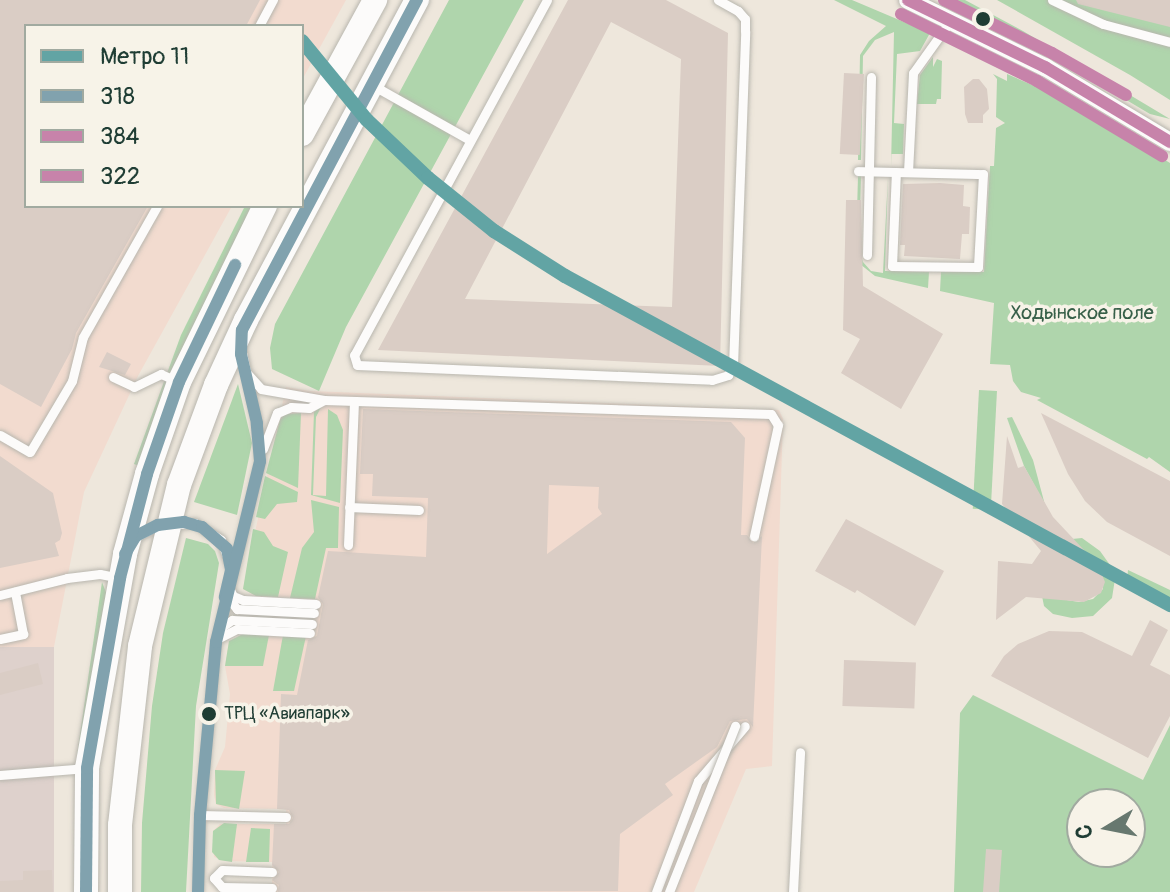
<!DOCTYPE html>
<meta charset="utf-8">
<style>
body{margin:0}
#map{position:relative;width:1170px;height:892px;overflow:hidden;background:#eee7dc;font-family:Pangolin,sans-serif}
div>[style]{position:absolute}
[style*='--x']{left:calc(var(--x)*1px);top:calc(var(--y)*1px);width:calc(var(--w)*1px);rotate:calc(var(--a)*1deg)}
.built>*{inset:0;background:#f2dbcf}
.industrial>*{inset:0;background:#ded1cc;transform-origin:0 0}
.green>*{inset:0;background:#afd5ac;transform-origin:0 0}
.building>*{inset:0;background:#dacdc5;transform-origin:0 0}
.roads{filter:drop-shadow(0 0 2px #b8b6ae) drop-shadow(0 0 2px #b8b6ae)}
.lane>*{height:9px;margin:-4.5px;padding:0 4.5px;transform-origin:4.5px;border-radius:4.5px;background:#fcfbfa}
.street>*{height:18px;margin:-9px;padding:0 9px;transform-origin:9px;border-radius:9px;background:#fcfbfa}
.secondary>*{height:24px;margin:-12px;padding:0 12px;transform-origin:12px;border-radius:12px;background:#fcfbfa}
.bridges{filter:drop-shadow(0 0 2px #b8b6ae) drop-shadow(0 0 2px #b8b6ae)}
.lane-bridge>*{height:9px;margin:-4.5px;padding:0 4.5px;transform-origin:4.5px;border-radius:4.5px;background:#fcfbfa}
.bus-1>*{height:12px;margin:-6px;padding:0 6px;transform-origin:6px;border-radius:6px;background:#81a2ae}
.bus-2>*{height:12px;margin:-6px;padding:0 6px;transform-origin:6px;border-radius:6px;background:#c783aa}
.bus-3>*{height:12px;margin:-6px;padding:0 6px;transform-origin:6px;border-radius:6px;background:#c783aa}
.bus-4>*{height:12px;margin:-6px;padding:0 6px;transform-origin:6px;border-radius:6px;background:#c783aa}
.metro-1>*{height:14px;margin:-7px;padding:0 7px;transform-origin:7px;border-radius:7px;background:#62a4a4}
.dots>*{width:22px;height:22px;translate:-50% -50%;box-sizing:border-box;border:4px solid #f7f3e8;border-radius:50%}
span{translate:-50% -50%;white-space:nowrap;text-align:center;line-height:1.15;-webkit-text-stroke:7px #f7f3e8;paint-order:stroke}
.bus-label{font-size:18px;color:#1f3d34}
.left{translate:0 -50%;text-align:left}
.park-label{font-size:20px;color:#365f48}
.legend{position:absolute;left:24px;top:24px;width:280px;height:184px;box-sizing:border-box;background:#f7f3e8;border:2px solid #a1aaa0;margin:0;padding:10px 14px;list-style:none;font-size:24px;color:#1f3d34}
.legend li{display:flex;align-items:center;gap:16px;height:40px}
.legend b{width:40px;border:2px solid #a1aaa0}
.north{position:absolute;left:1066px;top:788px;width:80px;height:80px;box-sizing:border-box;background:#f7f3e8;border:2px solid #a1aaa0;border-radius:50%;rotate:260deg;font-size:22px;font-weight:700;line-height:32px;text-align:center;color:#1f3d34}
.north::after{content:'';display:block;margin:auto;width:28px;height:36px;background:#67786f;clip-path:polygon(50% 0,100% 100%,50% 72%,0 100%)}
</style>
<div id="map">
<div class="built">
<i style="clip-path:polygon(0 0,346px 0,302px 80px,302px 26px,26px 26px,26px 206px,232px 206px,138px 376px,84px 492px,54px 647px,0 659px)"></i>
<i style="clip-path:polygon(286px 387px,310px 391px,779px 410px,783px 419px,772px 766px,746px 769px,694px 892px,272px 892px,272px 862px,225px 861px,214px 857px,213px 831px,220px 824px,286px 824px,286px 809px,224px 808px,216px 804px,214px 795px,215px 770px,225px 747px,230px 694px,225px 666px,229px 641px,243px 634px,309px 636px,317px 599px,256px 596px,243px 589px)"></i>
</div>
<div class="industrial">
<i style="left:54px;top:647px;width:245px;height:55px;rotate:90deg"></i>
</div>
<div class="green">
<i style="clip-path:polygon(449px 0,524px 0,346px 327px,319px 391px,272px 369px,270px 348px,275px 324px)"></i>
<i style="clip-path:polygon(834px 0,852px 0,930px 33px,920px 51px,897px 54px,894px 123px,904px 124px,903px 154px,891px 154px,891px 167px,894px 32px,875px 40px,863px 56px,861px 160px,858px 160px,860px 55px,869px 41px,886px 26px)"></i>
<i style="clip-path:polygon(955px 0,965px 0,1023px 31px,1170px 119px,1150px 114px,1020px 37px,954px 3px)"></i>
<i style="clip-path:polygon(997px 0,1170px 0,1170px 100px,1130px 75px)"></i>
<i style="clip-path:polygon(933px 57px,933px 67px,937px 59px,942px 61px,941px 99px,937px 99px,936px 104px,917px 104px,920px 75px)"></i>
<i style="clip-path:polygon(993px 74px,1007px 81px,1007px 74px,1076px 104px,1170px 163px,1170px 472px,1149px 457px,1147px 459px,1037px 400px,1041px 398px,1021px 392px,1013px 381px,1010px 365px,990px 364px,994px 303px,940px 291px,941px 272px,984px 272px,990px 166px,994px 166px,996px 128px,1005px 123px,996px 117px,997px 79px)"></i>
<i style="clip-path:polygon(858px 176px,861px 176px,859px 249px,863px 262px,871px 271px,883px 273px,888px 177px,885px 271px,929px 272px,928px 288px,875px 276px,860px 264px,856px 250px)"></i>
<i style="clip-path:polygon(245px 206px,255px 206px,139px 466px,134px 464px,181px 335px)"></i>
<i style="clip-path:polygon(238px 384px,252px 443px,237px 515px,194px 502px)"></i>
<i style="left:979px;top:390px;width:18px;height:119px;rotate:3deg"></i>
<i style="clip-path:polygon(321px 407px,316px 417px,313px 495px,326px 496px,328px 409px,337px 415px,343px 430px,340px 503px,311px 495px,314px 412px)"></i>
<i style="clip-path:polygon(301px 413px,298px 488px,266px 473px,280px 420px,285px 414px)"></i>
<i style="clip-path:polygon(1012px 417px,1033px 460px,1045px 505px,1024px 466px,1007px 418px)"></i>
<i style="clip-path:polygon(265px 476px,298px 492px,297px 502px,277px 504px,265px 519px,256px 517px)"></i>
<i style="clip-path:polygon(311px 500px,339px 507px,338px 548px,326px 548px,315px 599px,290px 598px,302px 548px,314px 532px)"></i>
<i style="clip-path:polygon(253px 529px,264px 532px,273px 546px,288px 552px,278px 597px,256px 596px,243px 589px)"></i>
<i style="clip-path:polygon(186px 538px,208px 544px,215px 551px,219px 563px,196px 706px,186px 892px,141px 892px,142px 823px,152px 706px,163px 633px)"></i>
<i style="clip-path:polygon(1082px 538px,1100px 551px,1110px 565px,1115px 579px,1112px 598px,1093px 616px,1072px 618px,1053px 614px,1044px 606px,1042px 596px,1079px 602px,1093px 599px,1103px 589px,1102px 569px,1072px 539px)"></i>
<i style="clip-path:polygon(1128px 570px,1170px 590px,1170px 611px,1134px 591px,1127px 580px)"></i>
<i style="clip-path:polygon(102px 582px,107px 595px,81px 751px,77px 755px)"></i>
<i style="clip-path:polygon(243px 634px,269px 635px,263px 666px,225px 666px,229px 641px)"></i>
<i style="clip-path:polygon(283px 635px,306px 636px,294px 691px,273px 691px)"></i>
<i style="clip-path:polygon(evenodd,973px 695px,1143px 780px,1170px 725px,1170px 892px,954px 892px,960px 713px,973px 695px,1082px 804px,1130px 804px,1130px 852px,1082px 852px,1082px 804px)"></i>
<i style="clip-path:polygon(215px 770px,245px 771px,239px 809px,216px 804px)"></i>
<i style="clip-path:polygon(224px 823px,237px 824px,232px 862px,219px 860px,212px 852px,213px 831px)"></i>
<i style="clip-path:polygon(251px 828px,270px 829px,269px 862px,246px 862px)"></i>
</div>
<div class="building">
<i style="clip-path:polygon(0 0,260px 0,246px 26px,26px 26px,26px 206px,148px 206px,76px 333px,72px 349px,41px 407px,0 384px)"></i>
<i style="clip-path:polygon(evenodd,568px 0,666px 0,728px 33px,720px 366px,378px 350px,568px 0,611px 22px,681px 59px,672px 307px,465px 299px,611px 22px)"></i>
<i style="clip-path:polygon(1076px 0,1170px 0,1170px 27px,1078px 4px)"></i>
<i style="left:844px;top:73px;width:20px;height:81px;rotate:3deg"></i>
<i style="clip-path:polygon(973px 79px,979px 79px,987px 89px,989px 109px,983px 115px,983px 123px,968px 123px,965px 114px,964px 87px)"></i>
<i style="clip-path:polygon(940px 183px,964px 185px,963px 206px,970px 207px,969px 234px,962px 234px,960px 259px,904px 256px,905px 245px,900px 245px,903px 184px)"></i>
<i style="clip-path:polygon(846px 200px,861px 200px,863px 286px,943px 334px,901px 409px,841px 373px,860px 339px,843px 330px)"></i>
<i style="clip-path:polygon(107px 352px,131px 364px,125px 375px,99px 367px)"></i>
<i style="clip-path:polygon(evenodd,363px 409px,731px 422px,745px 438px,741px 535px,747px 535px,753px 543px,762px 536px,753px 727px,747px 719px,730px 721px,717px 747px,665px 784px,673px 795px,620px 834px,618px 891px,278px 892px,279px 885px,272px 880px,279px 872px,272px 865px,274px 824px,289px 824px,293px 818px,289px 810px,277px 809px,281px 694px,297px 695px,308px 640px,317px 636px,323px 604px,318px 597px,328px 551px,426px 557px,428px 498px,372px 496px,373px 474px,360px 474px,363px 409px,549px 485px,599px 487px,598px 508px,602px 514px,547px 554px,549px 485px)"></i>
<i style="clip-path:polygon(1041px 413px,1170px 481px,1170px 556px,1107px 522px,1085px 501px,1068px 474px)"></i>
<i style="clip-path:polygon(1007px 436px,1018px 468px,1024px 466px,1053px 517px,1098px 565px,1105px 582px,1101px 593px,1084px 602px,1026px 597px,996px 620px,998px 561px,1032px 564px,1041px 551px,1002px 504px)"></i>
<i style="clip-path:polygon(0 456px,53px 493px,62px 533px,60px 540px,55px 543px,59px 556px,0 568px)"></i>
<i style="clip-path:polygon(846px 519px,944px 571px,915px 626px,857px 590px,855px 593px,815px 571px)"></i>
<i style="clip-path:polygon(1150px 620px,1168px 630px,1150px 665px,1170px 675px,1170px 716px,1148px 758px,991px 676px,1004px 656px,1018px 644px,1049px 631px,1082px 632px,1132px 656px)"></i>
<i style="left:844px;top:660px;width:72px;height:46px;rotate:2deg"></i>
<i style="clip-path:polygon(38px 663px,43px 684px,0 695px,0 673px)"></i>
<i style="left:986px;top:849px;width:16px;height:43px;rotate:4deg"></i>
<i style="clip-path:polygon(52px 870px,53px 892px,0 892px,0 881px,23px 880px,23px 871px)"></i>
</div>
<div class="roads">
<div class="lane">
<i style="--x:547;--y:0;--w:404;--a:118.5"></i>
<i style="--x:354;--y:355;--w:10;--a:73"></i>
<i style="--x:357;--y:365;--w:355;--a:2.4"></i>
<i style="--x:712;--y:380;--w:17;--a:-17"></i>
<i style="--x:728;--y:375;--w:10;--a:-61"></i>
<i style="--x:733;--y:366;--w:335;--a:-87.9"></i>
<i style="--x:745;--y:31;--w:12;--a:-90"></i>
<i style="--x:745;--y:19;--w:11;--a:-131"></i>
<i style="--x:738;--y:11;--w:23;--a:-151"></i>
<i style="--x:1052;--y:0;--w:56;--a:25.2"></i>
<i style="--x:1103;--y:24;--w:69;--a:15"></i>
<i style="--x:259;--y:26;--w:30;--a:-62"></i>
<i style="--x:374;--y:86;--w:108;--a:29.4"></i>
<i style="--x:858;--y:171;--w:125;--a:1.4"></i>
<i style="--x:983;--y:174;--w:93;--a:93.1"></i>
<i style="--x:978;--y:267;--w:86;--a:-179.3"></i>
<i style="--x:892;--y:266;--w:94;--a:-87.6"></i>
<i style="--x:908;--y:172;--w:99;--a:-87.1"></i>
<i style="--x:913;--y:73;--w:65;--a:-54.4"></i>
<i style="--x:867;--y:255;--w:178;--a:-88.7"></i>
<i style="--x:245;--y:371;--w:24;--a:48"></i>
<i style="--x:261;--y:389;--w:64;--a:9.9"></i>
<i style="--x:324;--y:400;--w:447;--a:1.8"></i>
<i style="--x:771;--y:414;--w:13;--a:58"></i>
<i style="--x:778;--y:425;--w:114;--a:102.2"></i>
<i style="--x:113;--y:377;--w:23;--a:25"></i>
<i style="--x:134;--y:387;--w:30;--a:-26"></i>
<i style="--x:161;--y:374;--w:20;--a:24"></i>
<i style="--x:0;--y:435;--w:34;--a:30"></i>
<i style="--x:30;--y:452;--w:82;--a:-59.4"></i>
<i style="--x:72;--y:381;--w:45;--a:-76"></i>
<i style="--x:83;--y:337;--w:150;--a:-60.5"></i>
<i style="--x:263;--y:449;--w:39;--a:-69"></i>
<i style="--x:277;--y:413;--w:15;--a:-23"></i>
<i style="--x:291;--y:407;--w:18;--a:3"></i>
<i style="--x:309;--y:408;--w:17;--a:-28"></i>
<i style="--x:349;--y:507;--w:70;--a:2.5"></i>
<i style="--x:134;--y:538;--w:27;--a:-28"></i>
<i style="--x:158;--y:525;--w:37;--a:-3"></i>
<i style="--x:195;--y:523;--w:31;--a:33"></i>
<i style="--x:221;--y:540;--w:29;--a:70"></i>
<i style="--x:348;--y:545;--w:144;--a:-87.6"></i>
<i style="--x:228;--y:585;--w:12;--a:66"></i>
<i style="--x:233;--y:596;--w:11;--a:22"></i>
<i style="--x:243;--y:600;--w:73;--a:3.1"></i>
<i style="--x:0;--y:595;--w:69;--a:-14.2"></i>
<i style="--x:67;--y:578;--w:33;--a:-7"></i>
<i style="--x:100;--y:574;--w:20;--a:11"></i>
<i style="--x:226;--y:595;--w:18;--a:52"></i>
<i style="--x:237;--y:609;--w:77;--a:3"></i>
<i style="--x:219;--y:629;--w:16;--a:-35"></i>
<i style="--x:232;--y:620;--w:80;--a:2.9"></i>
<i style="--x:0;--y:639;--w:24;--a:-12"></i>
<i style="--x:23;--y:634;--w:43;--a:-100.8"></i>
<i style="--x:217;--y:639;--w:22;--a:-27"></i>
<i style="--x:237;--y:629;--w:73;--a:3.1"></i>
<i style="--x:0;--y:775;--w:87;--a:-4.6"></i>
<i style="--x:200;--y:815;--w:86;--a:1.3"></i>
<i style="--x:272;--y:888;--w:50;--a:-178.9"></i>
<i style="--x:222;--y:887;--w:12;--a:-132"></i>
<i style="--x:214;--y:878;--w:11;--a:-45"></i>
<i style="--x:222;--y:870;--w:50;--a:2.3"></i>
<i style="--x:198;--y:892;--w:77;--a:-88.5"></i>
<i style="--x:200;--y:815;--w:174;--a:-84.7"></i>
<i style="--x:216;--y:642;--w:186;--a:-76.3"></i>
<i style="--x:260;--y:461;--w:38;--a:-95"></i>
<i style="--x:257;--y:423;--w:77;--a:-102"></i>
<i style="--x:656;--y:892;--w:119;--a:-69.3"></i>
<i style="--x:698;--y:781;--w:72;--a:-49.5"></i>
<i style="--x:793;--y:892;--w:140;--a:-87.1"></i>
</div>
<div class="street">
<i style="--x:908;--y:0;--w:153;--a:26.1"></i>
<i style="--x:1045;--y:67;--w:146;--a:31"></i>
</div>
<div class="secondary">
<i style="--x:302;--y:134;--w:153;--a:-61.4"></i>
<i style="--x:86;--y:892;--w:124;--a:-89.5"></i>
<i style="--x:87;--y:768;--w:217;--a:-79.9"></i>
<i style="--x:125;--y:554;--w:83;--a:-74.6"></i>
<i style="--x:147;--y:474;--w:97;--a:-70.8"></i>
<i style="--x:179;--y:382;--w:196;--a:-64"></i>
<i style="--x:120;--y:892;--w:67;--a:-90"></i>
<i style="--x:120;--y:825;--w:180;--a:-83.6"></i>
<i style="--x:140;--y:646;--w:166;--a:-76.4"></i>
<i style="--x:179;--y:485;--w:107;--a:-69.7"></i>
<i style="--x:216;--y:385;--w:72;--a:-65.2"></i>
<i style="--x:246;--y:320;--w:363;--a:-61.9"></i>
</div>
</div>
<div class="bridges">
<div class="lane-bridge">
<i style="--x:669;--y:892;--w:179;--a:-68.3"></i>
</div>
</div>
<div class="bus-1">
<i style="--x:125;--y:554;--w:21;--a:-59"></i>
<i style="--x:136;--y:536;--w:25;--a:-27"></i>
<i style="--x:158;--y:525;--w:26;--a:-7"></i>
<i style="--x:184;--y:522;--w:19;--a:16"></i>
<i style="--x:202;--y:527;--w:33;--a:41"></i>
<i style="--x:227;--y:549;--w:21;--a:79"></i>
<i style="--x:231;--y:570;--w:28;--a:103"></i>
<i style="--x:86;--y:892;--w:124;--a:-89.5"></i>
<i style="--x:87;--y:768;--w:193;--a:-80.1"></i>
<i style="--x:120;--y:578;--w:107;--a:-75.4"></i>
<i style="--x:147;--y:474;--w:97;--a:-70.8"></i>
<i style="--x:179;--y:382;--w:130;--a:-64.4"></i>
<i style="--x:198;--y:892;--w:77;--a:-88.5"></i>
<i style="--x:200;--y:815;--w:174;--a:-84.7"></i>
<i style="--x:216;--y:642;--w:186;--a:-76.3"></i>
<i style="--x:260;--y:461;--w:38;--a:-95"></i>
<i style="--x:257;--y:423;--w:71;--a:-103.1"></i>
<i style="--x:241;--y:354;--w:24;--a:-88"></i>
<i style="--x:242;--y:330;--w:374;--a:-62.1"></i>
</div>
<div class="bus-2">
<i style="--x:908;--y:0;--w:153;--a:26.1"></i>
<i style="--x:1045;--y:67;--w:146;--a:31"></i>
</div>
<div class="bus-3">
<i style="--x:901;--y:14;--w:152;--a:26.2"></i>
<i style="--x:1037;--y:81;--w:146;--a:31"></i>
</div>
<div class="bus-4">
<i style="--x:944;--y:0;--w:120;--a:26.1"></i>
<i style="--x:1052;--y:53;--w:85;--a:29.6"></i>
</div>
<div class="metro-1">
<i style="--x:302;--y:41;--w:102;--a:50.6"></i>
<i style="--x:367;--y:120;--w:84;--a:43.6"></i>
<i style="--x:428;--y:178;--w:85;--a:38.8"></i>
<i style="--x:494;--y:231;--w:84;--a:32.4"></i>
<i style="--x:565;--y:276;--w:689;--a:28.54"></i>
</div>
<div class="dots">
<i style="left:983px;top:19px;background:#1f3d34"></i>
<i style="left:209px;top:714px;background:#1f3d34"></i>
</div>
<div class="bus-label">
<span class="left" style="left:224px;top:714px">ТРЦ «Авиапарк»</span>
</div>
<div class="park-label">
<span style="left:1082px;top:312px">Ходынское поле</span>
</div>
<ul class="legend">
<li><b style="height:10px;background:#62a4a4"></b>Метро 11</li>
<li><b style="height:10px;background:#81a2ae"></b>318</li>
<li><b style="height:10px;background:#c783aa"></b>384</li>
<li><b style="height:10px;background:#c783aa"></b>322</li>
</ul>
<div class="north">С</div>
</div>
